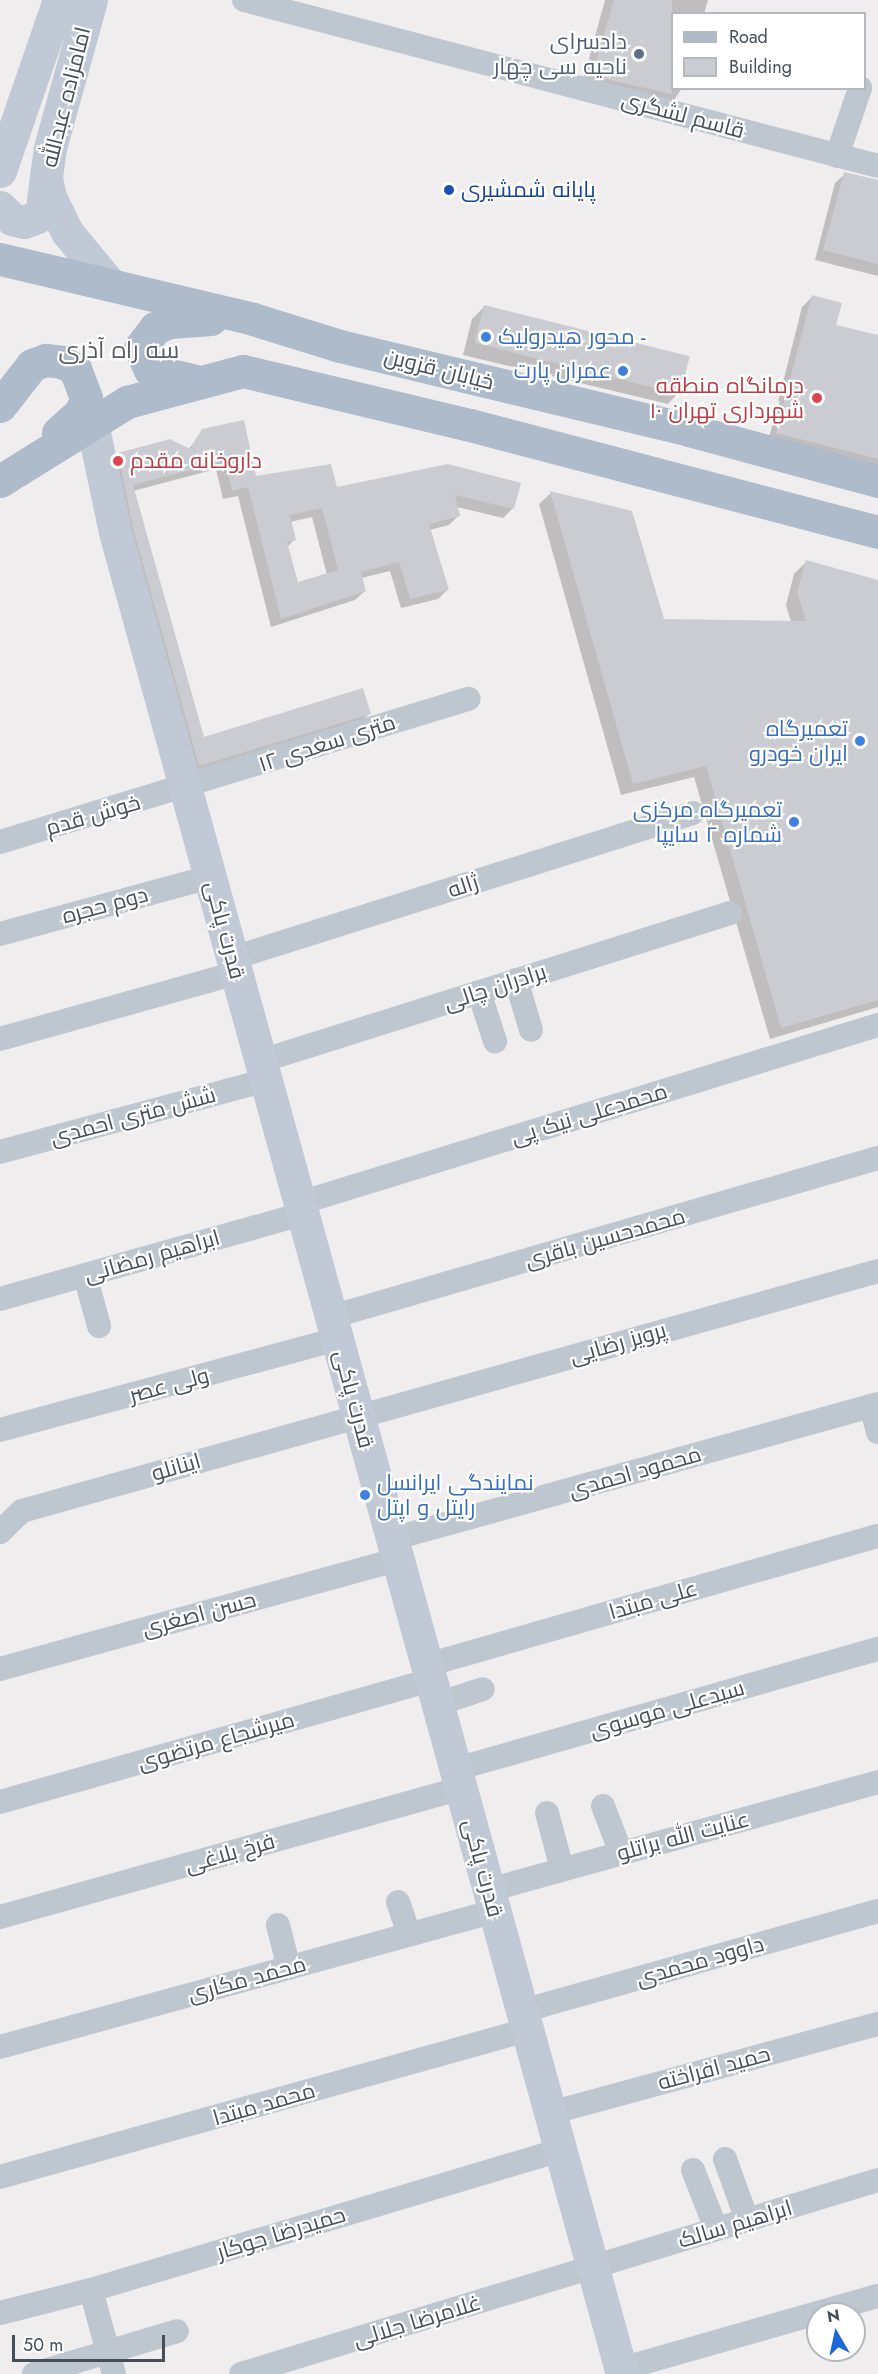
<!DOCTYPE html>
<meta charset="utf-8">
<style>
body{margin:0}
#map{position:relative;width:878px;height:2374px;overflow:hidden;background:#efeded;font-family:Jost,Cairo,sans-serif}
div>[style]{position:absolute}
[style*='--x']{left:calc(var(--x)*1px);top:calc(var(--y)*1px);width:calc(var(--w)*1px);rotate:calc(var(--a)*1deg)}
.shadow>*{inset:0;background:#0003}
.building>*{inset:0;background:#caccd2;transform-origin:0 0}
.street>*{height:24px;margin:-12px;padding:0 12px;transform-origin:12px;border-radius:12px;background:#bec6cf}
.secondary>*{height:33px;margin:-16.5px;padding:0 16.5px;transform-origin:16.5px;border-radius:16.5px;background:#c0c9d5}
.primary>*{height:33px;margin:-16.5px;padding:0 16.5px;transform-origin:16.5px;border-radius:16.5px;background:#adbbcb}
.dots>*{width:16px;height:16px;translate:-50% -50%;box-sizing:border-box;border:3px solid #fff;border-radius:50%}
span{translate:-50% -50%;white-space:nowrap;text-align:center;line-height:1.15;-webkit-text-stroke:4.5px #fff;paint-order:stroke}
.service-label{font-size:22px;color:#4e5e75}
.right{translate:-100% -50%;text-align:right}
.street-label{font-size:22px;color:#464f59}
.transit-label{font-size:22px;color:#164399}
.left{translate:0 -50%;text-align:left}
.shop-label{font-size:22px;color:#366cbe}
.health-label{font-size:22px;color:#be3a42}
.neighbourhood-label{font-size:24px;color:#5a5d61}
.legend{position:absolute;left:671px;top:12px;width:195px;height:78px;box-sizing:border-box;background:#fff;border:2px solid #b5b9bd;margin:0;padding:8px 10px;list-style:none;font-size:18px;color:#464f59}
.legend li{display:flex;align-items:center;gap:12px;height:30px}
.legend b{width:30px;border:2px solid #b5b9bd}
.north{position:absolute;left:806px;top:2302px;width:60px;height:60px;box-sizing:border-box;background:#fff;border:2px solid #b5b9bd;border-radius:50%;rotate:351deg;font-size:16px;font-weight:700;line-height:24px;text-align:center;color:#464f59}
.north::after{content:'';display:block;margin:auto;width:21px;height:27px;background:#1e67d8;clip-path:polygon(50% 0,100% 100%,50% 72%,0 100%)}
.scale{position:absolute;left:12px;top:2335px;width:153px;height:27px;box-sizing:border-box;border:3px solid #464f59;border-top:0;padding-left:8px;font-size:18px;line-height:21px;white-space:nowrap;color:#464f59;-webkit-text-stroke:4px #fff;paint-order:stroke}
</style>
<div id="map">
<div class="shadow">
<i style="clip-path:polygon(605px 0,708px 0,704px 14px,672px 14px,672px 88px,682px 88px,669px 107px,581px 88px)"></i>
<i style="clip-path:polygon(845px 174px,878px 182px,878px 276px,815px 260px,835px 183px)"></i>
<i style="clip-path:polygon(812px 297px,835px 326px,878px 336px,878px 470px,768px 442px,802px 307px)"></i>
<i style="clip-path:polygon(484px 307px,679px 392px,668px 404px,463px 355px,472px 319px)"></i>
<i style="clip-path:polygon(evenodd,203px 431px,255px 477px,336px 488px,448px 466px,513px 508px,503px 518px,457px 507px,459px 515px,449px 525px,429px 530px,447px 590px,438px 599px,401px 608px,390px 571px,361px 578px,365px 591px,355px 600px,271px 627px,238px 496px,223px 499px,216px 469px,133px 491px,203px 738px,369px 714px,360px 723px,190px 775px,109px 464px,118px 455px,188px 450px,203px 431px,312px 517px,327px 575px,297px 584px,287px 547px,295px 539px,290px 522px,312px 517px)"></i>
<i style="clip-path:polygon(551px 493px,663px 620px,791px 622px,786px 605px,794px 574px,806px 562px,878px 582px,878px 1007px,770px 1039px,694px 777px,621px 795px,539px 504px)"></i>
</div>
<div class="building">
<i style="clip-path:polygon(614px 0,672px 0,672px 94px,592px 76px)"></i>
<i style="clip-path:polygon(844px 172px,878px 180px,878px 264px,823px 250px)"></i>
<i style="clip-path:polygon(812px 295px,842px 303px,836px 325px,878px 335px,878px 459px,776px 433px)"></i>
<i style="left:484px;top:305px;width:212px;height:39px;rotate:14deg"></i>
<i style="clip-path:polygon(evenodd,244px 420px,256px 476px,331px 464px,337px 487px,448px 464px,521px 483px,514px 509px,455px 495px,460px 516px,429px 524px,449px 590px,410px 599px,399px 562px,361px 572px,366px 591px,281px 619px,248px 487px,232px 491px,225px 461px,133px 485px,204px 737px,363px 688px,371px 714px,199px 766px,133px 528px,118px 453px,170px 439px,190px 449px,202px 429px,244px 420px,322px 508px,338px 570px,298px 582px,287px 542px,296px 540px,290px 515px,322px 508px)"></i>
<i style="clip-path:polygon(550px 491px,632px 511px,664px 619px,806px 621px,797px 592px,806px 560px,878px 580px,878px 1000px,781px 1028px,706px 766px,633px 784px)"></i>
</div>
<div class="street">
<i style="--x:244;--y:0;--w:655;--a:14.67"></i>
<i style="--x:837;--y:156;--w:72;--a:-71.3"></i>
<i style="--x:0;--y:842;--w:490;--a:-17"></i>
<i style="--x:0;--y:934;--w:218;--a:-15.2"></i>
<i style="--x:233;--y:958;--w:482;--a:-17.5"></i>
<i style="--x:516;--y:980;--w:52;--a:73.3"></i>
<i style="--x:479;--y:992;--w:52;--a:71.9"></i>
<i style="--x:0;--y:1039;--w:246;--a:-15.6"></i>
<i style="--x:261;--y:1061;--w:492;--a:-17.5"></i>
<i style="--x:0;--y:1152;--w:276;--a:-15.1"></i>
<i style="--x:300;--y:1203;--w:605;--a:-17.12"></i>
<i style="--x:85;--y:1275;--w:53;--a:74.6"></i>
<i style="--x:0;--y:1299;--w:315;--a:-15.7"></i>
<i style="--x:331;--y:1317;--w:570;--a:-16.21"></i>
<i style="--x:871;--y:1406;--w:27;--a:75"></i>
<i style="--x:0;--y:1430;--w:349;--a:-15.1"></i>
<i style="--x:0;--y:1532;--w:30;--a:-44"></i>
<i style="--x:22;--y:1511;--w:889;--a:-15.66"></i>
<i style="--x:392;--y:1539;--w:504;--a:-15.52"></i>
<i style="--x:427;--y:1665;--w:469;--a:-16"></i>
<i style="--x:0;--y:1669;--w:413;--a:-15.4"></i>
<i style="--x:438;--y:1704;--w:47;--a:-18.4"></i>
<i style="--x:456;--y:1769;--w:439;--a:-15.9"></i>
<i style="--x:0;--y:1802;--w:448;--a:-15.8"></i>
<i style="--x:603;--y:1806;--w:50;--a:69"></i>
<i style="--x:547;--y:1813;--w:58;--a:75"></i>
<i style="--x:489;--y:1890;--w:404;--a:-15.5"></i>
<i style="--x:398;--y:1902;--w:34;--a:71"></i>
<i style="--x:0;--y:1917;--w:479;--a:-15.6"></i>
<i style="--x:278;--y:1925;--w:44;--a:75.7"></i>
<i style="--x:522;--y:2011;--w:370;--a:-15.7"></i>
<i style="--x:0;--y:2047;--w:513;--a:-15.36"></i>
<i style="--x:550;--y:2113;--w:340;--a:-15.2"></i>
<i style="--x:725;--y:2159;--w:65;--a:70.2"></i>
<i style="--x:693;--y:2170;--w:63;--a:68.7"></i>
<i style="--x:0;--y:2177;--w:547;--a:-15.59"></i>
<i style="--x:91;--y:2290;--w:87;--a:74.7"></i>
<i style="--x:0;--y:2313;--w:94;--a:-14.2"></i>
<i style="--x:91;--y:2290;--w:489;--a:-16.6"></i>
<i style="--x:621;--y:2369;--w:267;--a:-15.9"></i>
<i style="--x:34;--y:2374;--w:149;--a:-16.7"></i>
<i style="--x:241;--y:2374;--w:666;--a:-16.94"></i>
</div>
<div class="secondary">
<i style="--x:91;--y:0;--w:154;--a:105.5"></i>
<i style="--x:50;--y:148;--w:30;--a:98"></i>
<i style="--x:46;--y:178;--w:19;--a:78"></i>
<i style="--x:50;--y:197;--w:39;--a:64"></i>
<i style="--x:67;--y:232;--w:66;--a:50.5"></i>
<i style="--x:0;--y:171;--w:181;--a:-71"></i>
<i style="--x:0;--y:207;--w:17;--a:45"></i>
<i style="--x:12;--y:219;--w:12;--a:14"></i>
<i style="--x:24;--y:222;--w:14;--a:-21"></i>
<i style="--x:37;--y:217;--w:9;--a:-58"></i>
<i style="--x:42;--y:209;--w:31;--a:-83"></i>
<i style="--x:92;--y:423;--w:111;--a:78.1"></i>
<i style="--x:115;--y:532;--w:1911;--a:74.61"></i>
</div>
<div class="primary">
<i style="--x:0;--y:259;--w:260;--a:13.3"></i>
<i style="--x:253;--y:319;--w:91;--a:17.2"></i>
<i style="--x:340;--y:346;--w:359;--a:13.5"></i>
<i style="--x:689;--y:430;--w:196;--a:15.1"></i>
<i style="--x:196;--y:381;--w:47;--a:-166.6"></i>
<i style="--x:150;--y:370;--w:24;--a:-114"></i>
<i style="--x:140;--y:348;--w:25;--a:-53"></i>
<i style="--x:155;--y:328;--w:16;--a:-22"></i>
<i style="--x:170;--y:322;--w:41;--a:-4.2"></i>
<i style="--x:0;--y:406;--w:52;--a:-52"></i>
<i style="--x:32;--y:365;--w:15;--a:-20"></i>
<i style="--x:46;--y:360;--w:16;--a:7"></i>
<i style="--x:62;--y:362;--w:15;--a:28"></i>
<i style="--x:75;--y:369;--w:31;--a:69"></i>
<i style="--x:86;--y:398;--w:15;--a:110"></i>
<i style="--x:81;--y:412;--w:31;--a:138"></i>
<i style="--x:0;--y:481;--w:150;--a:-31.9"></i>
<i style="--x:127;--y:402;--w:120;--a:-15"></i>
<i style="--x:243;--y:371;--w:233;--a:13.4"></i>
<i style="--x:470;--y:425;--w:422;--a:14.7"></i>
</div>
<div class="dots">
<i style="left:639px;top:54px;background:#5c6f8a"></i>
<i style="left:449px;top:190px;background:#1a4fb4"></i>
<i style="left:486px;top:337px;background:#3f7fe0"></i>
<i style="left:623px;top:371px;background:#3f7fe0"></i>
<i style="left:817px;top:398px;background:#e0444e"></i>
<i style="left:118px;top:461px;background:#e0444e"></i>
<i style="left:860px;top:741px;background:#3f7fe0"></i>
<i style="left:794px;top:822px;background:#3f7fe0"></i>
<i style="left:365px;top:1495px;background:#3f7fe0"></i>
</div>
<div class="service-label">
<span class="right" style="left:627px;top:54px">دادسرای<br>ناحیه سی چهار</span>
</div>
<div class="street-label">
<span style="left:66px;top:97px;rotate:-76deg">امامزاده عبدالله</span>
<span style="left:683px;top:115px;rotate:15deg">قاسم لشگری</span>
<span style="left:439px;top:369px;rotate:14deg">خیابان قزوین</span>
<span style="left:327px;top:743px;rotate:-18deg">۱۲ متری سعدی</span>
<span style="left:93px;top:815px;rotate:-16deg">خوش قدم</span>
<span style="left:463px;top:886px;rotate:-18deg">ژاله</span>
<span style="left:105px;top:905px;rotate:-15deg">دوم حجره</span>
<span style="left:225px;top:930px;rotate:75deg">قدرت پاکی</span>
<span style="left:495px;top:987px;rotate:-18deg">برادران چالی</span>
<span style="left:589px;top:1114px;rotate:-17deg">محمدعلی نیک پی</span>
<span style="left:133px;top:1116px;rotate:-15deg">شش متری احمدی</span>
<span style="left:605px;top:1238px;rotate:-16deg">محمدحسین باقری</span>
<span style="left:152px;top:1256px;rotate:-16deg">ابراهیم رمضانی</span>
<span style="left:618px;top:1343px;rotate:-16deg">پرویز رضایی</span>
<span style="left:169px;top:1385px;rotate:-15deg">ولی عصر</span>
<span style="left:354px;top:1399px;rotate:75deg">قدرت پاکی</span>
<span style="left:176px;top:1467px;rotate:-16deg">اینانلو</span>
<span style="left:635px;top:1472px;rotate:-16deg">محمود احمدی</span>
<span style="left:653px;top:1600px;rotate:-16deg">علی مبتدا</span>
<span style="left:199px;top:1614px;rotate:-15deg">حسن اصغری</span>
<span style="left:667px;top:1709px;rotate:-16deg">سیدعلی موسوی</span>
<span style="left:216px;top:1741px;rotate:-16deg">میرشجاع مرتضوی</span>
<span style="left:683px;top:1836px;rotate:-15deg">عنایت الله براتلو</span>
<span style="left:230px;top:1853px;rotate:-16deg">فرخ بلاغی</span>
<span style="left:483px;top:1868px;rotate:75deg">قدرت پاکی</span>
<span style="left:700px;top:1961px;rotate:-16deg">داوود محمدی</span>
<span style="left:247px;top:1979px;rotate:-15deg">محمد مکاری</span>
<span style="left:714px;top:2068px;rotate:-15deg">حمید افراخته</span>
<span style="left:264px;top:2104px;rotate:-16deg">محمد مبتدا</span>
<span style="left:735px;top:2224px;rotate:-17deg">ابراهیم سالک</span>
<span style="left:281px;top:2233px;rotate:-17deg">حمیدرضا جوکار</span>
<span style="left:417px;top:2321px;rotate:-17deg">غلامرضا جلالی</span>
</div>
<div class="transit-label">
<span class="left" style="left:461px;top:190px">پایانه شمشیری</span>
</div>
<div class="shop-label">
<span class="left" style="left:498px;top:337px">محور هیدرولیک -</span>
<span class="right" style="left:611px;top:371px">عمران پارت</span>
<span class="right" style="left:848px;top:741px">تعمیرگاه<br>ایران خودرو</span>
<span class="right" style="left:782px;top:822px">تعمیرگاه مرکزی<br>شماره ۲ سایپا</span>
<span class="left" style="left:377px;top:1495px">نمایندگی ایرانسل<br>رایتل و اپتل</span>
</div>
<div class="health-label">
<span class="right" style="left:804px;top:398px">درمانگاه منطقه<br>۱۰ شهرداری تهران</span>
<span class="left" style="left:130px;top:461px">داروخانه مقدم</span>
</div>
<div class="neighbourhood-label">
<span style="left:119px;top:350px">سه راه آذری</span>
</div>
<ul class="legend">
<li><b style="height:8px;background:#adbbcb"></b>Road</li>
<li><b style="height:16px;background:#caccd2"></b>Building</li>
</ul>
<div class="north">N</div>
<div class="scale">50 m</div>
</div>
